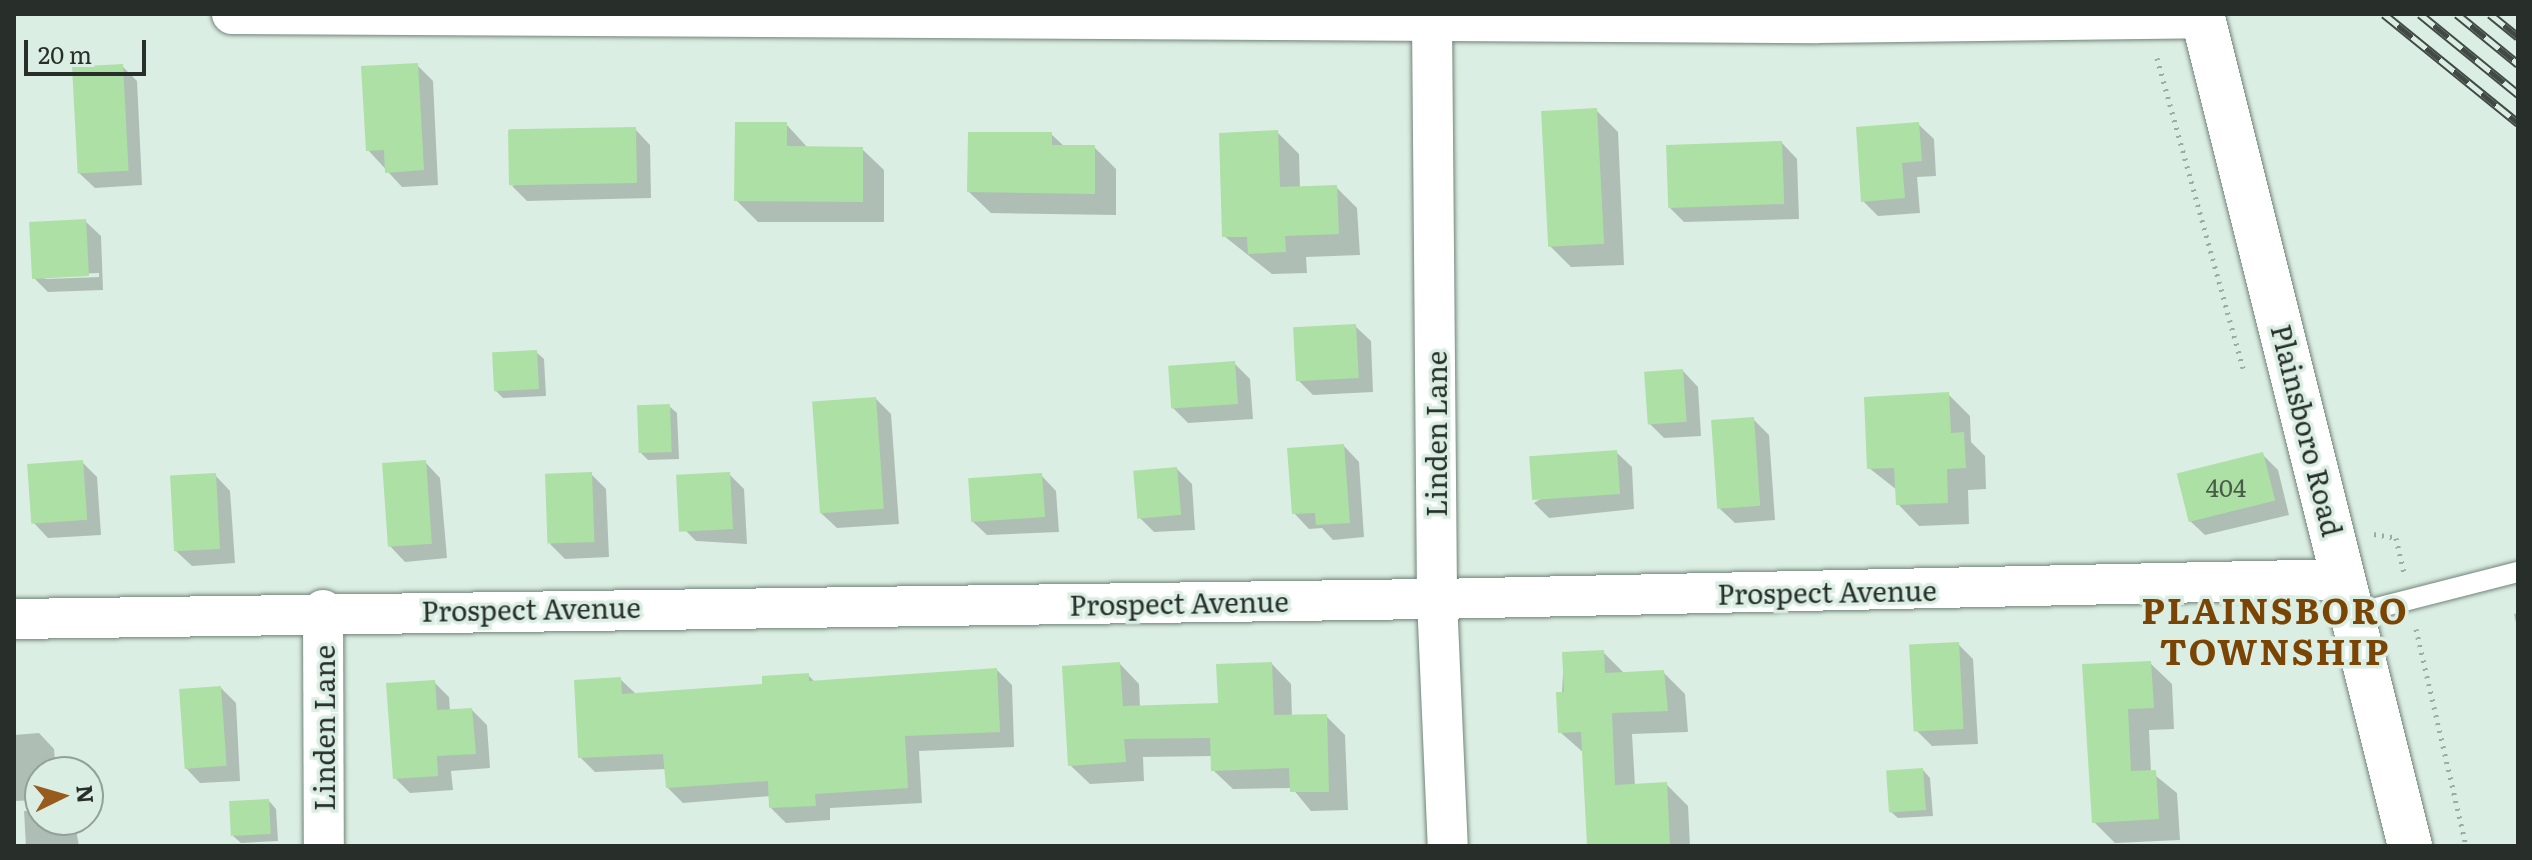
<!DOCTYPE html>
<style>
body{margin:0}
#map{position:relative;width:2532px;height:860px;overflow:hidden;background:#dbeee3;font-family:Literata,serif}
div>[style]{position:absolute}
[style*='--x']{left:calc(var(--x)*1px);top:calc(var(--y)*1px);width:calc(var(--w)*1px);rotate:calc(var(--a)*1deg)}
.shadow>*{inset:0;background:#0003}
.building>*{inset:0;background:#ade0a4;transform-origin:0 0}
.path>*{height:5px;margin-top:-2.5px;transform-origin:0;background:repeating-linear-gradient(90deg,#9caba3 0 2px,transparent 0 8px)}
.roads{filter:drop-shadow(0 0 2px #73847a) drop-shadow(0 0 2px #73847a)}
.service>*{height:20px;margin:-10px;padding:0 10px;transform-origin:10px;border-radius:10px;background:#fff}
.minor>*{height:40px;margin:-20px;padding:0 20px;transform-origin:20px;border-radius:20px;background:#fff}
.tertiary>*{height:44px;margin:-22px;padding:0 22px;transform-origin:22px;border-radius:22px;background:#fff}
.rail>*{height:9px;margin-top:-4.5px;transform-origin:0;background:repeating-linear-gradient(90deg,#dbeee3 0 18px,#414a45 0 36px);box-sizing:border-box;border-block:2px solid #414a45}
span{translate:-50% -50%;white-space:nowrap;text-align:center;line-height:1.15;-webkit-text-stroke:7px #dbeee3;paint-order:stroke}
.number-label{font-size:24px;color:#495b49}
.number-label span{-webkit-text-stroke-width:0}
.street-label{font-size:28px;color:#282f2b}
.district-label{font-size:36px;color:#7a4504;font-weight:700;letter-spacing:2px}
.frame{position:absolute;inset:0;border:16px solid #282f2b;pointer-events:none}
.north{position:absolute;left:24px;top:756px;width:80px;height:80px;box-sizing:border-box;background:#dbeee3;border:2px solid #93a299;border-radius:50%;rotate:85deg;font-size:22px;font-weight:700;line-height:32px;text-align:center;color:#282f2b}
.north::after{content:'';display:block;margin:auto;width:28px;height:36px;background:#975b1d;clip-path:polygon(50% 0,100% 100%,50% 72%,0 100%)}
.scale{position:absolute;left:24px;top:40px;width:122px;height:36px;box-sizing:border-box;border:4px solid #282f2b;border-top:0;padding-left:10px;font-size:24px;line-height:28px;white-space:nowrap;color:#282f2b;-webkit-text-stroke:6px #dbeee3;paint-order:stroke}
</style>
<div id="map">
<div class="shadow">
<i style="clip-path:polygon(417px 65px,433px 81px,438px 185px,402px 187px,368px 150px)"></i>
<i style="clip-path:polygon(122px 66px,137px 81px,142px 185px,95px 188px,79px 173px)"></i>
<i style="clip-path:polygon(1596px 110px,1618px 132px,1624px 265px,1571px 267px,1550px 246px)"></i>
<i style="clip-path:polygon(786px 124px,808px 148px,862px 149px,884px 170px,884px 222px,758px 222px,736px 200px)"></i>
<i style="clip-path:polygon(1918px 124px,1934px 139px,1936px 176px,1917px 177px,1920px 213px,1878px 216px,1863px 201px)"></i>
<i style="clip-path:polygon(635px 129px,650px 145px,651px 198px,527px 201px,512px 186px)"></i>
<i style="clip-path:polygon(1277px 132px,1299px 154px,1300px 188px,1336px 187px,1357px 208px,1360px 255px,1306px 257px,1307px 273px,1272px 274px,1224px 236px)"></i>
<i style="clip-path:polygon(1051px 134px,1065px 147px,1094px 147px,1116px 169px,1116px 215px,991px 213px,969px 192px)"></i>
<i style="clip-path:polygon(1782px 143px,1797px 159px,1799px 219px,1684px 222px,1669px 207px)"></i>
<i style="clip-path:polygon(evenodd,85px 221px,101px 236px,103px 290px,48px 292px,33px 277px,85px 221px,99px 273px,99px 277px,45px 279px,45px 275px,99px 273px)"></i>
<i style="clip-path:polygon(1355px 326px,1371px 341px,1373px 392px,1313px 395px,1298px 380px)"></i>
<i style="clip-path:polygon(536px 352px,544px 359px,546px 396px,503px 398px,496px 391px)"></i>
<i style="clip-path:polygon(1234px 363px,1250px 379px,1253px 419px,1188px 423px,1173px 408px)"></i>
<i style="clip-path:polygon(1683px 371px,1698px 387px,1701px 436px,1664px 438px,1649px 423px)"></i>
<i style="clip-path:polygon(1948px 394px,1970px 416px,1971px 442px,1985px 456px,1986px 489px,1968px 490px,1969px 524px,1919px 526px,1898px 504px,1897px 490px,1869px 468px)"></i>
<i style="clip-path:polygon(876px 399px,891px 414px,899px 524px,837px 528px,821px 513px)"></i>
<i style="clip-path:polygon(669px 406px,677px 413px,679px 459px,648px 460px,641px 453px)"></i>
<i style="clip-path:polygon(1753px 419px,1769px 435px,1775px 520px,1735px 523px,1719px 508px)"></i>
<i style="clip-path:polygon(1344px 446px,1359px 462px,1364px 537px,1333px 540px,1322px 528px,1309px 529px,1294px 513px)"></i>
<i style="clip-path:polygon(1616px 452px,1632px 467px,1634px 509px,1549px 518px,1534px 503px)"></i>
<i style="clip-path:polygon(2262px 454px,2278px 470px,2289px 515px,2205px 535px,2189px 520px)"></i>
<i style="clip-path:polygon(82px 462px,97px 477px,101px 535px,48px 538px,33px 522px)"></i>
<i style="clip-path:polygon(425px 462px,440px 478px,447px 558px,405px 562px,390px 546px)"></i>
<i style="clip-path:polygon(1177px 469px,1192px 484px,1195px 530px,1154px 532px,1139px 517px)"></i>
<i style="clip-path:polygon(591px 474px,606px 489px,609px 557px,565px 559px,550px 544px)"></i>
<i style="clip-path:polygon(729px 474px,744px 489px,747px 544px,696px 541px,681px 526px)"></i>
<i style="clip-path:polygon(215px 475px,230px 491px,235px 563px,192px 566px,176px 551px)"></i>
<i style="clip-path:polygon(1041px 475px,1056px 491px,1059px 532px,987px 535px,971px 520px)"></i>
<i style="clip-path:polygon(2518px 613px,2518px 631px,2514px 614px)"></i>
<i style="clip-path:polygon(1958px 644px,1973px 659px,1978px 744px,1932px 746px,1917px 731px)"></i>
<i style="clip-path:polygon(1603px 652px,1625px 674px,1663px 672px,1685px 694px,1688px 732px,1632px 734px,1635px 786px,1666px 784px,1688px 806px,1690px 846px,1589px 846px,1584px 753px,1560px 732px,1564px 654px)"></i>
<i style="clip-path:polygon(2150px 663px,2172px 684px,2174px 729px,2149px 730px,2151px 772px,2177px 793px,2180px 840px,2115px 843px,2094px 822px,2084px 666px)"></i>
<i style="clip-path:polygon(1120px 664px,1139px 684px,1140px 707px,1220px 705px,1272px 664px,1291px 684px,1292px 717px,1326px 716px,1345px 735px,1348px 810px,1311px 811px,1292px 788px,1233px 789px,1213px 770px,1213px 756px,1143px 757px,1144px 781px,1090px 784px,1070px 765px)"></i>
<i style="clip-path:polygon(997px 670px,1012px 685px,1014px 747px,919px 751px,922px 803px,830px 808px,830px 820px,786px 823px,771px 808px,771px 796px,683px 803px,668px 788px,666px 769px,595px 772px,580px 757px,620px 679px,637px 695px,764px 686px,808px 675px,816px 683px)"></i>
<i style="clip-path:polygon(434px 682px,449px 697px,450px 711px,472px 710px,487px 725px,490px 768px,451px 771px,453px 790px,410px 793px,395px 778px)"></i>
<i style="clip-path:polygon(221px 688px,236px 703px,240px 781px,200px 783px,185px 767px)"></i>
<i style="clip-path:polygon(39px 733px,54px 749px,56px 772px,40px 772px,40px 800px,14px 801px,14px 735px)"></i>
<i style="clip-path:polygon(1923px 770px,1930px 778px,1933px 816px,1898px 818px,1890px 811px)"></i>
<i style="clip-path:polygon(269px 801px,276px 809px,278px 841px,241px 843px,233px 836px)"></i>
<i style="clip-path:polygon(40px 810px,40px 820px,74px 820px,79px 846px,26px 846px,24px 811px)"></i>
</div>
<div class="building">
<i style="clip-path:polygon(418px 63px,424px 170px,385px 173px,384px 150px,366px 151px,361px 66px)"></i>
<i style="left:123px;top:64px;width:107px;height:51px;rotate:87deg"></i>
<i style="left:1597px;top:108px;width:136px;height:56px;rotate:87deg"></i>
<i style="clip-path:polygon(735px 122px,787px 122px,787px 146px,863px 147px,863px 202px,734px 201px)"></i>
<i style="clip-path:polygon(1919px 122px,1922px 161px,1902px 163px,1905px 198px,1861px 202px,1856px 127px)"></i>
<i style="left:636px;top:127px;width:56px;height:128px;rotate:89deg"></i>
<i style="clip-path:polygon(1278px 130px,1280px 187px,1337px 185px,1339px 234px,1285px 236px,1286px 252px,1248px 254px,1247px 237px,1222px 237px,1219px 133px)"></i>
<i style="clip-path:polygon(968px 132px,1052px 132px,1052px 145px,1095px 145px,1095px 194px,967px 192px)"></i>
<i style="left:1782px;top:141px;width:63px;height:116px;rotate:88deg"></i>
<i style="left:86px;top:219px;width:57px;height:57px;rotate:87deg"></i>
<i style="left:1356px;top:324px;width:54px;height:63px;rotate:87deg"></i>
<i style="left:537px;top:350px;width:39px;height:45px;rotate:87deg"></i>
<i style="left:1235px;top:361px;width:43px;height:67px;rotate:86deg"></i>
<i style="left:1683px;top:369px;width:53px;height:39px;rotate:86deg"></i>
<i style="clip-path:polygon(1949px 392px,1951px 433px,1964px 432px,1966px 468px,1947px 469px,1948px 503px,1896px 505px,1894px 468px,1867px 469px,1864px 397px)"></i>
<i style="left:876px;top:397px;width:112px;height:64px;rotate:86deg"></i>
<i style="left:670px;top:404px;width:48px;height:33px;rotate:88deg"></i>
<i style="left:1754px;top:417px;width:89px;height:43px;rotate:86deg"></i>
<i style="clip-path:polygon(1344px 444px,1350px 523px,1316px 525px,1315px 513px,1292px 514px,1287px 448px)"></i>
<i style="left:1617px;top:450px;width:44px;height:88px;rotate:86deg"></i>
<i style="left:2263px;top:452px;width:50px;height:89px;rotate:76deg"></i>
<i style="left:83px;top:460px;width:60px;height:56px;rotate:86deg"></i>
<i style="left:426px;top:460px;width:84px;height:44px;rotate:86deg"></i>
<i style="left:1177px;top:467px;width:48px;height:44px;rotate:85deg"></i>
<i style="left:592px;top:472px;width:70px;height:47px;rotate:88deg"></i>
<i style="left:730px;top:472px;width:57px;height:54px;rotate:87deg"></i>
<i style="left:216px;top:473px;width:76px;height:46px;rotate:87deg"></i>
<i style="left:1042px;top:473px;width:44px;height:74px;rotate:86deg"></i>
<i style="left:1959px;top:642px;width:87px;height:50px;rotate:87deg"></i>
<i style="clip-path:polygon(1604px 650px,1605px 673px,1664px 670px,1668px 711px,1612px 713px,1615px 785px,1667px 782px,1670px 846px,1587px 846px,1581px 732px,1558px 733px,1556px 692px,1564px 692px,1562px 652px)"></i>
<i style="clip-path:polygon(2151px 661px,2154px 708px,2128px 709px,2131px 771px,2156px 770px,2159px 819px,2092px 823px,2082px 664px)"></i>
<i style="clip-path:polygon(1120px 662px,1123px 706px,1218px 703px,1216px 664px,1272px 662px,1274px 715px,1327px 714px,1329px 792px,1290px 792px,1289px 768px,1211px 771px,1210px 738px,1124px 739px,1126px 762px,1068px 766px,1062px 666px)"></i>
<i style="clip-path:polygon(997px 668px,1000px 732px,905px 736px,908px 788px,815px 794px,816px 806px,769px 808px,768px 781px,666px 788px,663px 754px,578px 758px,574px 680px,621px 677px,622px 694px,762px 684px,762px 676px,809px 673px,809px 681px)"></i>
<i style="clip-path:polygon(435px 680px,437px 710px,472px 708px,476px 754px,437px 756px,438px 776px,393px 779px,386px 683px)"></i>
<i style="left:221px;top:686px;width:80px;height:42px;rotate:86deg"></i>
<i style="left:1923px;top:768px;width:42px;height:37px;rotate:86deg"></i>
<i style="left:269px;top:799px;width:35px;height:40px;rotate:87deg"></i>
</div>
<div class="path">
<i style="--x:2157;--y:58;--w:322;--a:74.5"></i>
<i style="--x:2374;--y:534;--w:22;--a:10"></i>
<i style="--x:2396;--y:538;--w:35;--a:77"></i>
<i style="--x:2416;--y:629;--w:223;--a:77"></i>
</div>
<div class="roads">
<div class="service">
<i style="--x:2353;--y:614;--w:170;--a:-14.3"></i>
</div>
<div class="minor">
<i style="--x:232;--y:14;--w:1586;--a:0.33"></i>
<i style="--x:1818;--y:23;--w:385;--a:-0.7"></i>
<i style="--x:1432;--y:22;--w:577;--a:89.5"></i>
<i style="--x:1437;--y:599;--w:247;--a:87.5"></i>
<i style="--x:323;--y:610;--w:236;--a:89.8"></i>
<i style="--x:14;--y:619;--w:1423;--a:-0.81"></i>
<i style="--x:1437;--y:599;--w:907;--a:-1.26"></i>
</div>
<div class="tertiary">
<i style="--x:2202;--y:14;--w:858;--a:75.96"></i>
</div>
</div>
<div class="rail">
<i style="--x:2384;--y:14;--w:173;--a:39.1"></i>
<i style="--x:2420;--y:14;--w:127;--a:39.2"></i>
<i style="--x:2457;--y:14;--w:79;--a:39.3"></i>
<i style="--x:2490;--y:14;--w:36;--a:39"></i>
</div>
<div class="number-label">
<span style="left:2226px;top:487px">404</span>
</div>
<div class="street-label">
<span style="left:2308px;top:430px;rotate:76deg">Plainsboro Road</span>
<span style="left:1435px;top:434px;rotate:-90deg">Linden Lane</span>
<span style="left:1827px;top:591px;rotate:-1deg">Prospect Avenue</span>
<span style="left:1179px;top:602px;rotate:-1deg">Prospect Avenue</span>
<span style="left:531px;top:608px;rotate:-1deg">Prospect Avenue</span>
<span style="left:323px;top:728px;rotate:-90deg">Linden Lane</span>
</div>
<div class="district-label">
<span style="left:2275px;top:629px">PLAINSBORO<br>TOWNSHIP</span>
</div>
<div class="frame"></div>
<div class="north">N</div>
<div class="scale">20 m</div>
</div>
